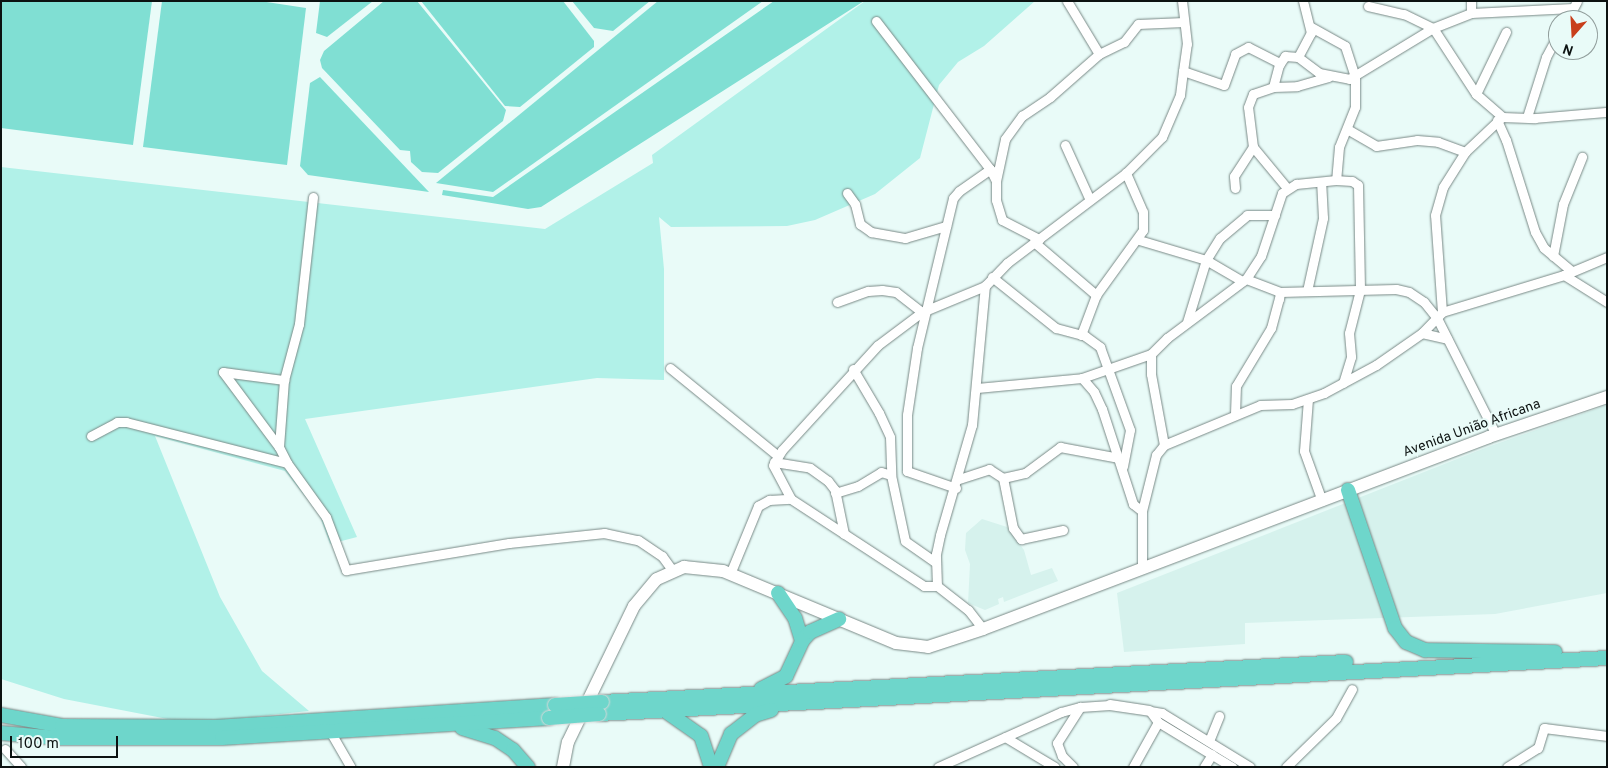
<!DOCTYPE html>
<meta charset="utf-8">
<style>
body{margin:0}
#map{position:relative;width:1608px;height:768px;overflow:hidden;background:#e9fbf8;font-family:Overpass,sans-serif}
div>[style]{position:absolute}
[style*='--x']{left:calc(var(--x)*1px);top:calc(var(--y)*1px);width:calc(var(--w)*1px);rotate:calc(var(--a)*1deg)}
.built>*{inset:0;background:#d6f2ed}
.green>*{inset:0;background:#b1f1e8}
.water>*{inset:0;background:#80dfd3}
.roads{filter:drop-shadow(0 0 1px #798986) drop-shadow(0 0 1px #798986)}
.minor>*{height:9px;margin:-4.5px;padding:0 4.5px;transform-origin:4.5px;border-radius:4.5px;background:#fff}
.tertiary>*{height:10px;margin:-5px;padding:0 5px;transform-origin:5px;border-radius:5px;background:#fff}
.secondary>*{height:12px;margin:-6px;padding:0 6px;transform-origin:6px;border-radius:6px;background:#fff}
.trunk>*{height:14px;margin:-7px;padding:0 7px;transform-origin:7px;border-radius:7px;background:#6ed6cb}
.bridges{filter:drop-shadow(0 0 1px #d8d9d9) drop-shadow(0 0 1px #d8d9d9)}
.trunk-bridge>*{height:14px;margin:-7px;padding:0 7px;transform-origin:7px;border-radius:7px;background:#6ed6cb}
span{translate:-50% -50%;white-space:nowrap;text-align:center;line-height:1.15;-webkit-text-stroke:4px #e9fbf8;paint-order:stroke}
.street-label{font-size:14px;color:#0c1211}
.frame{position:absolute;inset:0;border:2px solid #0c1211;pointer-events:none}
.north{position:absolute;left:1548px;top:10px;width:50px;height:50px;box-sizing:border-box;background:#e9fbf8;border:1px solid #919e9c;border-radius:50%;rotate:199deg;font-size:14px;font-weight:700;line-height:20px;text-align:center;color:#0c1211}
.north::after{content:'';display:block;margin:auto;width:18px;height:22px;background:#c83f1b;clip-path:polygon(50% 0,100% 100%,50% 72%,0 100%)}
.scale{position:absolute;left:10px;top:736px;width:108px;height:22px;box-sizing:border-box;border:2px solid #0c1211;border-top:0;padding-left:6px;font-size:15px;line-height:18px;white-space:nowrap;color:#0c1211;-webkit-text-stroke:4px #e9fbf8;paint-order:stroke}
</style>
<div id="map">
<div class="built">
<i style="clip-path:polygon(1607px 405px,1607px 593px,1495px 614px,1245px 623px,1245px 644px,1124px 652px,1117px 593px,1485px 448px)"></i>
<i style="clip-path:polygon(982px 519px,1007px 527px,1024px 550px,1031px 575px,1052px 568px,1058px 581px,1004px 602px,1003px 597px,998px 599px,999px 604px,985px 610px,968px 603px,970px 564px,965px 550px,966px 533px)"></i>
</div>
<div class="green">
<i style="clip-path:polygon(865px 1px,1035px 1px,984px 46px,958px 62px,939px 85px,920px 158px,875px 194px,815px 220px,787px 226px,671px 227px,659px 217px,664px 269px,664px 380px,597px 378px,305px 419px,357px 537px,330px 544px,319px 514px,285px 471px,155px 436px,220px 597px,262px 671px,309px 711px,223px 720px,173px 720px,64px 699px,1px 679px,1px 167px,545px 229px,653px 163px,652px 155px)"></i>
</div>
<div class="water">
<i style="clip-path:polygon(2px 1px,152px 1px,133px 145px,1px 128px)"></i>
<i style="clip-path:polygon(162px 1px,260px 1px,306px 8px,287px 165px,143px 147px)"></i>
<i style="clip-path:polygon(320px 1px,373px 1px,327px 37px,316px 33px)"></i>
<i style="clip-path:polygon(384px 1px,417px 1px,506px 110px,503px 121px,438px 173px,422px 172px,411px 162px,410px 151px,400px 150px,322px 68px,320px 60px,324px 51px)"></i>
<i style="clip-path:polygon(421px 1px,563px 1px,594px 41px,594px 47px,520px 107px,505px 106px)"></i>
<i style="clip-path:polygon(572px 1px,650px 1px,613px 31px,594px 28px)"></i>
<i style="clip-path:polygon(658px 1px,763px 1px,493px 192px,436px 183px)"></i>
<i style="clip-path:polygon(774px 1px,864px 1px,541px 207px,528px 209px,442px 195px,443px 190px,493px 197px)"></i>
<i style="clip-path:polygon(320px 77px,429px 192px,308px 175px,300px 166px,310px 83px)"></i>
</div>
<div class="roads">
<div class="minor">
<i style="--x:1067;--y:1;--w:62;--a:58.9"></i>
<i style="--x:1368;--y:6;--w:37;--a:13"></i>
<i style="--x:1404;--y:14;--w:32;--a:26"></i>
<i style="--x:1433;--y:28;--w:79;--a:56.9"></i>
<i style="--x:1476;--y:94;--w:35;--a:41"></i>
<i style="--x:1471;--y:13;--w:12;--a:-90"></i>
<i style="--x:1567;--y:20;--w:21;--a:-62"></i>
<i style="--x:876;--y:21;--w:187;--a:52.4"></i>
<i style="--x:990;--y:169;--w:13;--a:63"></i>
<i style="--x:996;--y:181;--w:19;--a:90"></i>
<i style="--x:996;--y:200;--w:21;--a:73"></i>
<i style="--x:1002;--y:220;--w:42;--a:27.2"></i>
<i style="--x:1311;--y:27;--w:39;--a:29"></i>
<i style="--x:1345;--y:46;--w:32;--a:72"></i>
<i style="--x:1355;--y:76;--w:31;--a:90"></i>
<i style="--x:1355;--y:107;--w:43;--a:111.8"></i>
<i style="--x:1339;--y:147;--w:33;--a:95"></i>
<i style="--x:1298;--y:57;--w:27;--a:-62"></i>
<i style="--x:1311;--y:33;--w:33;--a:-104"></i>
<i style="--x:1183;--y:71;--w:43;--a:18.9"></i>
<i style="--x:1224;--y:85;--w:33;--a:-70"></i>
<i style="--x:1235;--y:54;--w:15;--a:-28"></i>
<i style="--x:1248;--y:47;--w:36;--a:27"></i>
<i style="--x:1273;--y:87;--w:24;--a:-2"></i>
<i style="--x:1297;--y:86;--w:33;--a:-16"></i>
<i style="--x:1476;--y:94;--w:69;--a:-64.2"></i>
<i style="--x:1527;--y:117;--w:63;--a:-72.4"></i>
<i style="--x:1546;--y:57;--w:26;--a:-62"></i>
<i style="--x:1497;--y:120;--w:22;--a:66"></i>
<i style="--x:1506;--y:140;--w:96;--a:72.5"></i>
<i style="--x:1535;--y:232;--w:18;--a:61"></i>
<i style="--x:1544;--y:248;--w:35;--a:40"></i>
<i style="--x:1347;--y:129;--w:34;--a:30"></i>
<i style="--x:1376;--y:146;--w:41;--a:-8.3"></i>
<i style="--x:1417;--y:140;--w:21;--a:5"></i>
<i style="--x:1438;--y:142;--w:29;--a:20"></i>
<i style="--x:1065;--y:145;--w:60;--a:65.6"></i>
<i style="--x:996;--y:181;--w:43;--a:-77.9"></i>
<i style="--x:1005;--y:139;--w:29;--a:-54"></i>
<i style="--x:1022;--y:116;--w:34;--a:-34"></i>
<i style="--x:1050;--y:97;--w:65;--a:-41.3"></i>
<i style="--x:1099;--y:54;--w:28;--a:-26"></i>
<i style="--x:1124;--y:42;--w:23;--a:-52"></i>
<i style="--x:1138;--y:24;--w:46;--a:-2.5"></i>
<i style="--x:1235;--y:188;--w:12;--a:-95"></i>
<i style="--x:1234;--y:176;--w:35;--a:-57"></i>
<i style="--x:1287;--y:188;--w:53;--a:-129.7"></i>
<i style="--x:1253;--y:147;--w:40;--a:-97.1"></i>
<i style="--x:1248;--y:107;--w:14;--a:-69"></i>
<i style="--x:1253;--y:94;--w:21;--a:-19"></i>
<i style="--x:1273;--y:87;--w:23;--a:-75"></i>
<i style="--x:1279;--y:65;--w:11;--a:-56"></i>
<i style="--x:1285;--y:56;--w:13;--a:4"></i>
<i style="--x:1298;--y:57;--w:26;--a:37"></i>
<i style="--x:1319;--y:73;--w:31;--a:11"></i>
<i style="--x:1349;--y:79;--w:98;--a:-31.3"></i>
<i style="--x:1433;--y:28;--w:41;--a:-21.5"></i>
<i style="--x:1471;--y:13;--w:102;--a:-2.8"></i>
<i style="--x:847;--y:193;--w:14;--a:54"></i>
<i style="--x:855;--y:204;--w:21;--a:76"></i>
<i style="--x:860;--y:224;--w:14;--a:36"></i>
<i style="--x:871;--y:232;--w:35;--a:10"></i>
<i style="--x:905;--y:238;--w:43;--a:-16.3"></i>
<i style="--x:313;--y:197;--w:128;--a:96.3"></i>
<i style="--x:299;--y:324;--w:58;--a:105"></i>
<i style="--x:284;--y:380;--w:67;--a:94.3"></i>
<i style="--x:279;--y:447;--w:18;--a:63"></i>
<i style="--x:287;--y:463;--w:67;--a:54.2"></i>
<i style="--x:326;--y:517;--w:57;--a:69.3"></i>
<i style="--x:346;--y:570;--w:165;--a:-9.4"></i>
<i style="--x:509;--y:543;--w:96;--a:-6"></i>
<i style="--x:604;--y:533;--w:35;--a:12"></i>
<i style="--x:638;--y:540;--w:29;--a:34"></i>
<i style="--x:662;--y:556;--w:19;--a:54"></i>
<i style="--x:1139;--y:240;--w:70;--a:16.6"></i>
<i style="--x:1206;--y:260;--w:42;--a:30.3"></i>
<i style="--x:1034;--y:242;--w:82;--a:40.5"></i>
<i style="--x:1553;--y:256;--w:53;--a:-79.1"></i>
<i style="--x:1563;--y:204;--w:51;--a:-68"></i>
<i style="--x:1564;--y:275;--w:51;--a:32.1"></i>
<i style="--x:992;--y:277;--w:82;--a:38.6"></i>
<i style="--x:1056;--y:328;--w:30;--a:15"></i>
<i style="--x:1085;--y:336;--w:19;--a:36"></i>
<i style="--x:1100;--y:347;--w:88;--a:70.1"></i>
<i style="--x:1130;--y:430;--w:37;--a:101"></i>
<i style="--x:1307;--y:291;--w:75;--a:-77.6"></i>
<i style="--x:1323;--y:218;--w:35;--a:-93"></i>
<i style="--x:1280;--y:292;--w:116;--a:-1.5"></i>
<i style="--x:1396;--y:289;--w:13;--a:13"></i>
<i style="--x:1409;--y:292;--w:18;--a:34"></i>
<i style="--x:1424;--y:302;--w:21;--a:51"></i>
<i style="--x:1437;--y:318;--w:131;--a:63.2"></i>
<i style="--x:837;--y:302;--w:33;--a:-20"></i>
<i style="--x:868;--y:291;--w:14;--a:-4"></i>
<i style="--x:882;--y:290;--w:14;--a:8"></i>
<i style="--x:896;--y:292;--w:33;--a:38"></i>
<i style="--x:1442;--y:312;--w:97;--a:-94.1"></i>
<i style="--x:1435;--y:215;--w:29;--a:-74"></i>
<i style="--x:1443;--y:187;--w:41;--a:-57.8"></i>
<i style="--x:1465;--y:152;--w:51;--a:-43.4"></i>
<i style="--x:1502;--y:117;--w:33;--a:2"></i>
<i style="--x:1535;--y:118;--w:72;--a:-4.8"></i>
<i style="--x:1187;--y:322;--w:65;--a:-73"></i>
<i style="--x:1206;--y:260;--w:26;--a:-58"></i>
<i style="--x:1220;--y:238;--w:35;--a:-40"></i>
<i style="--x:1247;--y:215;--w:28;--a:0"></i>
<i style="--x:1422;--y:333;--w:26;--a:13"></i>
<i style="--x:1081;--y:335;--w:43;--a:-69.4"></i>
<i style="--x:1096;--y:295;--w:80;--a:-54.1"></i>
<i style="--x:1143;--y:230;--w:18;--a:-90"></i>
<i style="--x:1143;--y:212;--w:43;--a:-113.6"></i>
<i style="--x:670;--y:368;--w:139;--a:39.2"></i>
<i style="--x:853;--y:369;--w:51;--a:59.4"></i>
<i style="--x:879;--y:413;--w:26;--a:65"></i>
<i style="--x:890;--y:437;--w:38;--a:88"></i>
<i style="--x:891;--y:475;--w:67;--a:78"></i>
<i style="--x:905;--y:541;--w:38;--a:35"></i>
<i style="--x:223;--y:372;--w:94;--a:53.3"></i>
<i style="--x:223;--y:372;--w:62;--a:7.5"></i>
<i style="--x:1082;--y:378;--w:18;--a:49"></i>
<i style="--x:1094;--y:392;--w:19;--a:65"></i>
<i style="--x:1102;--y:409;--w:100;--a:71.9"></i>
<i style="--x:1133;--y:504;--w:11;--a:38"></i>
<i style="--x:977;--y:388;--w:105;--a:-5.4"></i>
<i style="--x:1082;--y:378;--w:73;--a:-19.2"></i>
<i style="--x:1308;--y:399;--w:52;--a:94.4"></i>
<i style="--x:1304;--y:451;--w:53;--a:70.2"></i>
<i style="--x:1235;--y:414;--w:28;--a:-88"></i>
<i style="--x:1236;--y:386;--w:68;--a:-58.9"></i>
<i style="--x:1271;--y:328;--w:30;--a:-75"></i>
<i style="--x:1279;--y:299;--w:7;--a:-82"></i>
<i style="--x:1280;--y:292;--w:36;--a:-159"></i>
<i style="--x:91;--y:436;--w:30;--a:-28"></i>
<i style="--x:117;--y:422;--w:9;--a:0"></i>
<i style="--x:126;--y:422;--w:166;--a:14.3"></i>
<i style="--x:1164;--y:445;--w:72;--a:-100.4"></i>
<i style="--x:1151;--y:374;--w:20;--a:-90"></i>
<i style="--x:1151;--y:354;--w:23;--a:-45"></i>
<i style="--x:1167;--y:338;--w:99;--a:-36.8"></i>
<i style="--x:1246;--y:279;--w:27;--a:-57"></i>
<i style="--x:1261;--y:256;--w:66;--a:-71.6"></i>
<i style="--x:1282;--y:193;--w:17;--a:-33"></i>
<i style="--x:1296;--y:184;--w:40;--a:-5.7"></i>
<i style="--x:1336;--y:180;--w:16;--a:4"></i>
<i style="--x:1352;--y:181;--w:7;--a:34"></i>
<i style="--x:1358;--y:185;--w:105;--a:88.9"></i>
<i style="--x:1360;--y:290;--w:44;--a:104.3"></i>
<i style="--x:1349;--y:333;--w:24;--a:85"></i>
<i style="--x:1351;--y:357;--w:27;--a:107"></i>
<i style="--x:774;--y:462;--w:36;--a:9"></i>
<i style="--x:810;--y:468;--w:22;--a:36"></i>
<i style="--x:828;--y:481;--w:11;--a:52"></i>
<i style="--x:835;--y:490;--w:45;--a:78.4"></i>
<i style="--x:1003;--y:478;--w:23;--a:-13"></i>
<i style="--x:1025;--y:473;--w:44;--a:-36.6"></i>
<i style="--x:1060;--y:447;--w:60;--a:10.6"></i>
<i style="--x:959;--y:479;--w:32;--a:-18"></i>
<i style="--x:989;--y:469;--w:17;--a:33"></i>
<i style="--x:1003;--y:478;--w:51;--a:78.7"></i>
<i style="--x:1013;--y:528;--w:14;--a:54"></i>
<i style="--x:1021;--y:539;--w:43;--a:-12.1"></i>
<i style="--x:956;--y:488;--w:52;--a:-160.9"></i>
<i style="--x:907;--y:471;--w:56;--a:-90"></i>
<i style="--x:907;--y:415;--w:68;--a:-81.5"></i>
<i style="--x:917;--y:348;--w:154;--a:-76.5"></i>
<i style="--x:953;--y:198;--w:9;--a:-49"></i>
<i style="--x:959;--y:191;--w:38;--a:-35"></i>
<i style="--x:835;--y:493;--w:24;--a:-17"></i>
<i style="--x:858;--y:486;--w:27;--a:-31"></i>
<i style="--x:881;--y:472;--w:10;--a:17"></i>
<i style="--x:1142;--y:569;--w:58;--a:-90"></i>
<i style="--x:1142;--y:511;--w:58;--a:-76"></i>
<i style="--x:1156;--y:455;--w:13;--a:-51"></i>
<i style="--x:1164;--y:445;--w:104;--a:-22.6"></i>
<i style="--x:1260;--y:405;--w:32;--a:-2"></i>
<i style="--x:1292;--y:404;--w:34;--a:-19"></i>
<i style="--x:1324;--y:393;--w:59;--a:-28.3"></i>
<i style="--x:1376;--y:365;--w:56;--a:-34.8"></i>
<i style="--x:1422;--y:333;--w:29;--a:-46"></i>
<i style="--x:1442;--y:312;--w:127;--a:-16.9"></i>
<i style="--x:1564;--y:275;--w:47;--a:-22.7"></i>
<i style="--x:730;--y:574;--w:74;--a:-67.6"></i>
<i style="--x:758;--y:506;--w:13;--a:-29"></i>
<i style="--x:769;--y:500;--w:22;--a:-3"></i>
<i style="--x:937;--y:586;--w:32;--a:-92"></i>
<i style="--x:936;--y:554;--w:19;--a:-78"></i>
<i style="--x:940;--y:535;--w:115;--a:-73.8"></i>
<i style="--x:972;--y:425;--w:140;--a:-84.7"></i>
<i style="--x:985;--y:286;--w:32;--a:-46"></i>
<i style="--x:1007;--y:263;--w:149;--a:-37.1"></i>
<i style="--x:1126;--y:173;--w:51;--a:-45"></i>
<i style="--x:1162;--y:137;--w:46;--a:-66.8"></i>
<i style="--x:1180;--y:95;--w:24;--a:-83"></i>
<i style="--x:1183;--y:71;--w:27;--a:-82"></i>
<i style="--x:1187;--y:44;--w:43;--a:-96.6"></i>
<i style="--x:983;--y:629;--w:24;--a:-128"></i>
<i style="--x:968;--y:610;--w:39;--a:-142"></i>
<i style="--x:937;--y:586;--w:13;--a:180"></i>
<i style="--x:924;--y:586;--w:159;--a:-146.8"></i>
<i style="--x:791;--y:499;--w:38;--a:-118"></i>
<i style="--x:773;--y:465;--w:17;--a:-59"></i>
<i style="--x:782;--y:450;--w:142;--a:-47.6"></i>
<i style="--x:878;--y:345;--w:55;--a:-36.9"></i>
<i style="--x:922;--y:312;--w:68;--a:-22.4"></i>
<i style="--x:1150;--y:711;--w:12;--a:9"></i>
<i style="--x:1162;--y:713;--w:103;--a:31.5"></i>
<i style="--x:1150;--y:711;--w:14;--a:54"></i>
<i style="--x:1158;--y:722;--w:87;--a:31.3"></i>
<i style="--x:331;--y:733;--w:39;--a:60"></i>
<i style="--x:1005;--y:737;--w:58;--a:31"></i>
<i style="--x:1209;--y:741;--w:27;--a:-68"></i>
<i style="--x:5;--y:749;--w:24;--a:48"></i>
<i style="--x:938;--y:767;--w:135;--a:-24.1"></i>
<i style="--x:1061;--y:712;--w:20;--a:-15"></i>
<i style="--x:1080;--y:707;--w:30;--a:-4"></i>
<i style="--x:1073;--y:767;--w:16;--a:-135"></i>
<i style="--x:1062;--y:756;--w:14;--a:-111"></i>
<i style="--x:1057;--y:743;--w:43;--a:-57.4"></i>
<i style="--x:1133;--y:767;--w:51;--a:-60.9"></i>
<i style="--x:1204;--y:767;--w:15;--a:-58"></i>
<i style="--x:1286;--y:767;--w:70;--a:-44.4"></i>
<i style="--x:1336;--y:718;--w:33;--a:-61"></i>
<i style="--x:1507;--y:767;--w:36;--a:-32"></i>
<i style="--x:1538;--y:748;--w:21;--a:-73"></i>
<i style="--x:1544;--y:728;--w:64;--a:7.2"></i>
</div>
<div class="tertiary">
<i style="--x:1110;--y:705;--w:40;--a:8.5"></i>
</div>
<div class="secondary">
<i style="--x:563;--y:767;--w:25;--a:-79"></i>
<i style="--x:568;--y:742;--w:151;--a:-64.1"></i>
<i style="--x:634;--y:606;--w:35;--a:-50"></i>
<i style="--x:657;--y:579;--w:30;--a:-24"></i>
<i style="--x:684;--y:567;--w:39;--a:6"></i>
<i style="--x:723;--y:571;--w:187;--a:22.6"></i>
<i style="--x:896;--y:643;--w:32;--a:7"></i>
<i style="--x:928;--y:647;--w:58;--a:-18.1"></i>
<i style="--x:983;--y:629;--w:541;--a:-20.78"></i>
<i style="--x:1489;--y:437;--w:125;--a:-18.7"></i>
</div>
<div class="trunk">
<i style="--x:1348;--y:490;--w:146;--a:71.2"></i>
<i style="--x:1395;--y:628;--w:18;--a:52"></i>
<i style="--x:1406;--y:642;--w:21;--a:23"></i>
<i style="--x:1425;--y:650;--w:130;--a:0.9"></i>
<i style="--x:778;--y:593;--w:30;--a:56"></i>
<i style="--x:795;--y:618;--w:24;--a:73"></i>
<i style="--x:761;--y:689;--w:28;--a:-27"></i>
<i style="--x:786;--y:676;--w:38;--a:-65"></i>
<i style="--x:802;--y:641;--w:12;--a:-48"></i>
<i style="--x:810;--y:632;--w:32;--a:-24"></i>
<i style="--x:602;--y:702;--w:745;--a:-3.08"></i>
<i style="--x:664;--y:710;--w:45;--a:35.1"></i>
<i style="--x:701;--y:736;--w:33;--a:72"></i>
<i style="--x:599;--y:714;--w:1010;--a:-3.18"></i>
<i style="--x:1;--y:715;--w:62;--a:10.2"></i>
<i style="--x:62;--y:726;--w:153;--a:0.4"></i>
<i style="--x:215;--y:727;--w:341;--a:-3.7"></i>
<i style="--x:462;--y:728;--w:34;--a:17"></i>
<i style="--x:495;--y:738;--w:22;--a:34"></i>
<i style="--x:513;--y:750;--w:23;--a:49"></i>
<i style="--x:1;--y:733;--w:57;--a:5"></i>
<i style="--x:58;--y:738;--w:164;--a:0"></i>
<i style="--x:222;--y:738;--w:328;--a:-3.5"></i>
<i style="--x:717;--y:767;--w:36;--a:-67"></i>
<i style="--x:731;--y:734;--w:31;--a:-38"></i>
<i style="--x:755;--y:715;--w:17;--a:-17"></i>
</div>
</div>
<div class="bridges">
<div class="trunk-bridge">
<i style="--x:555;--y:705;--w:47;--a:-3.7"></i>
<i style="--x:549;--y:718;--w:50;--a:-4.6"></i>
</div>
</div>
<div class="street-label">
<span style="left:1472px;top:429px;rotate:-20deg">Avenida União Africana</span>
</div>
<div class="frame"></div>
<div class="north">N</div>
<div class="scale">100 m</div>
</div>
